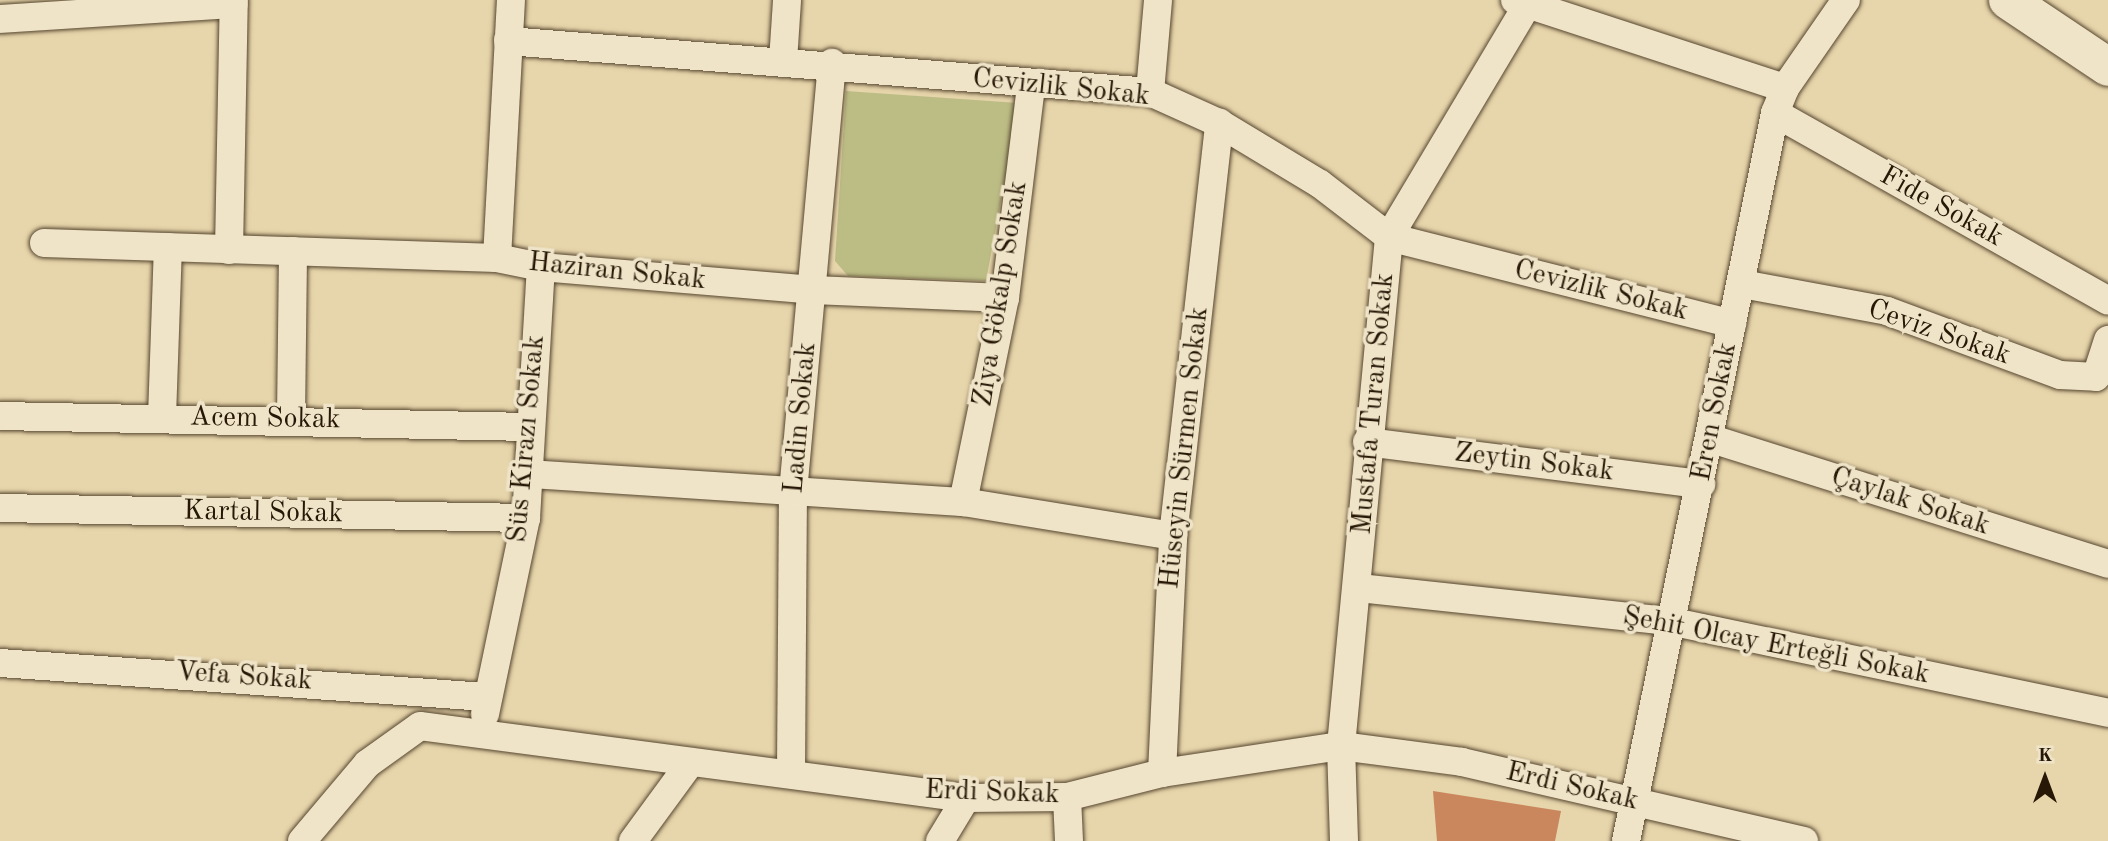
<!DOCTYPE html>
<meta charset="utf-8">
<style>
body{margin:0}
#map{position:relative;width:2108px;height:841px;overflow:hidden;background:#e7d5ab;font-family:"Old Standard TT",serif}
div>[style]{position:absolute}
[style*='--x']{left:calc(var(--x)*1px);top:calc(var(--y)*1px);width:calc(var(--w)*1px);rotate:calc(var(--a)*1deg)}
.green>*{inset:0;background:#bcbc85}
.building>*{inset:0;background:#ca875d}
.roads{filter:drop-shadow(0 0 2px #56462f) drop-shadow(0 0 2px #56462f)}
.street>*{height:28px;margin:-14px;padding:0 14px;transform-origin:14px;border-radius:14px;background:#efe4c8}
.secondary>*{height:38px;margin:-19px;padding:0 19px;transform-origin:19px;border-radius:19px;background:#efe4c8}
span{translate:-50% -50%;white-space:nowrap;text-align:center;line-height:1.15;-webkit-text-stroke:7px #efe4c8;paint-order:stroke}
.street-label{font-size:28px;color:#261706}
.north{position:absolute;left:2010px;top:743px;width:70px;height:70px;-webkit-text-stroke:5px #efe4c8;paint-order:stroke;rotate:0deg;font-size:19px;font-weight:700;line-height:28px;text-align:center;color:#261706}
.north::after{content:'';display:block;margin:auto;width:24px;height:32px;background:#261706;clip-path:polygon(50% 0,100% 100%,50% 72%,0 100%)}
</style>
<div id="map">
<div class="green">
<i style="clip-path:polygon(846px 91px,1019px 103px,986px 281px,848px 276px,835px 261px)"></i>
</div>
<div class="building">
<i style="clip-path:polygon(1433px 791px,1561px 811px,1555px 841px,1437px 841px)"></i>
</div>
<div class="roads">
<div class="street">
<i style="--x:1515;--y:0;--w:284;--a:18.1"></i>
<i style="--x:0;--y:19;--w:234;--a:-3.7"></i>
<i style="--x:508;--y:41;--w:644;--a:4.54"></i>
<i style="--x:1150;--y:92;--w:76;--a:24.2"></i>
<i style="--x:1219;--y:123;--w:118;--a:31.1"></i>
<i style="--x:1320;--y:184;--w:87;--a:37.5"></i>
<i style="--x:1389;--y:237;--w:354;--a:14.2"></i>
<i style="--x:783;--y:61;--w:61;--a:-86.2"></i>
<i style="--x:1150;--y:92;--w:92;--a:-85"></i>
<i style="--x:1775;--y:113;--w:382;--a:29.4"></i>
<i style="--x:44;--y:243;--w:453;--a:1.9"></i>
<i style="--x:497;--y:258;--w:45;--a:11.6"></i>
<i style="--x:541;--y:267;--w:273;--a:4.8"></i>
<i style="--x:813;--y:290;--w:192;--a:2.4"></i>
<i style="--x:229;--y:250;--w:250;--a:-88.9"></i>
<i style="--x:497;--y:258;--w:258;--a:-86.9"></i>
<i style="--x:1742;--y:284;--w:147;--a:10.5"></i>
<i style="--x:1887;--y:311;--w:184;--a:20.3"></i>
<i style="--x:2060;--y:375;--w:36;--a:3"></i>
<i style="--x:2096;--y:377;--w:39;--a:-72"></i>
<i style="--x:0;--y:416;--w:530;--a:1.19"></i>
<i style="--x:162;--y:417;--w:170;--a:-88"></i>
<i style="--x:291;--y:418;--w:167;--a:-89.3"></i>
<i style="--x:1712;--y:439;--w:415;--a:17.5"></i>
<i style="--x:1367;--y:442;--w:337;--a:7.2"></i>
<i style="--x:530;--y:474;--w:434;--a:3.7"></i>
<i style="--x:963;--y:502;--w:213;--a:9.2"></i>
<i style="--x:963;--y:502;--w:208;--a:-78.4"></i>
<i style="--x:1005;--y:298;--w:215;--a:-83"></i>
<i style="--x:0;--y:508;--w:526;--a:1.09"></i>
<i style="--x:1359;--y:588;--w:312;--a:6.1"></i>
<i style="--x:1669;--y:621;--w:449;--a:11.8"></i>
<i style="--x:0;--y:663;--w:489;--a:4"></i>
<i style="--x:485;--y:714;--w:200;--a:-78.2"></i>
<i style="--x:526;--y:518;--w:251;--a:-86.6"></i>
<i style="--x:791;--y:773;--w:281;--a:-89.6"></i>
<i style="--x:793;--y:492;--w:431;--a:-84.8"></i>
<i style="--x:1162;--y:773;--w:237;--a:-87.3"></i>
<i style="--x:1173;--y:536;--w:416;--a:-83.6"></i>
<i style="--x:1067;--y:797;--w:44;--a:87.4"></i>
<i style="--x:302;--y:841;--w:101;--a:-49.8"></i>
<i style="--x:367;--y:764;--w:65;--a:-35.6"></i>
<i style="--x:420;--y:726;--w:551;--a:7.51"></i>
<i style="--x:966;--y:798;--w:101;--a:-0.6"></i>
<i style="--x:1067;--y:797;--w:98;--a:-14.2"></i>
<i style="--x:1162;--y:773;--w:181;--a:-8.6"></i>
<i style="--x:1341;--y:746;--w:122;--a:7.5"></i>
<i style="--x:1462;--y:762;--w:351;--a:13"></i>
<i style="--x:633;--y:841;--w:97;--a:-53.8"></i>
<i style="--x:940;--y:841;--w:50;--a:-58.8"></i>
<i style="--x:1344;--y:841;--w:95;--a:-91.8"></i>
<i style="--x:1341;--y:746;--w:511;--a:-84.61"></i>
<i style="--x:1389;--y:237;--w:271;--a:-59.2"></i>
<i style="--x:1626;--y:841;--w:743;--a:-78.43"></i>
<i style="--x:1775;--y:113;--w:27;--a:-68"></i>
<i style="--x:1785;--y:88;--w:107;--a:-55.3"></i>
</div>
<div class="secondary">
<i style="--x:2008;--y:0;--w:120;--a:33.8"></i>
</div>
</div>
<div class="street-label">
<span style="left:1061px;top:88px;rotate:6deg">Cevizlik Sokak</span>
<span style="left:1941px;top:207px;rotate:29deg">Fide Sokak</span>
<span style="left:617px;top:272px;rotate:6deg">Haziran Sokak</span>
<span style="left:1601px;top:291px;rotate:14deg">Cevizlik Sokak</span>
<span style="left:1001px;top:294px;rotate:-81deg">Ziya Gökalp Sokak</span>
<span style="left:1939px;top:333px;rotate:19deg">Ceviz Sokak</span>
<span style="left:1374px;top:404px;rotate:-85deg">Mustafa Turan Sokak</span>
<span style="left:1715px;top:412px;rotate:-79deg">Eren Sokak</span>
<span style="left:801px;top:418px;rotate:-85deg">Ladin Sokak</span>
<span style="left:265px;top:419px;rotate:1deg">Acem Sokak</span>
<span style="left:527px;top:439px;rotate:-85deg">Süs Kirazı Sokak</span>
<span style="left:1185px;top:448px;rotate:-84deg">Hüseyin Sürmen Sokak</span>
<span style="left:1534px;top:463px;rotate:7deg">Zeytin Sokak</span>
<span style="left:1910px;top:502px;rotate:18deg">Çaylak Sokak</span>
<span style="left:263px;top:513px;rotate:1deg">Kartal Sokak</span>
<span style="left:1776px;top:646px;rotate:11deg">Şehit Olcay Erteğli Sokak</span>
<span style="left:244px;top:677px;rotate:4deg">Vefa Sokak</span>
<span style="left:1572px;top:787px;rotate:13deg">Erdi Sokak</span>
<span style="left:992px;top:793px;rotate:2deg">Erdi Sokak</span>
</div>
<div class="north">K</div>
</div>
